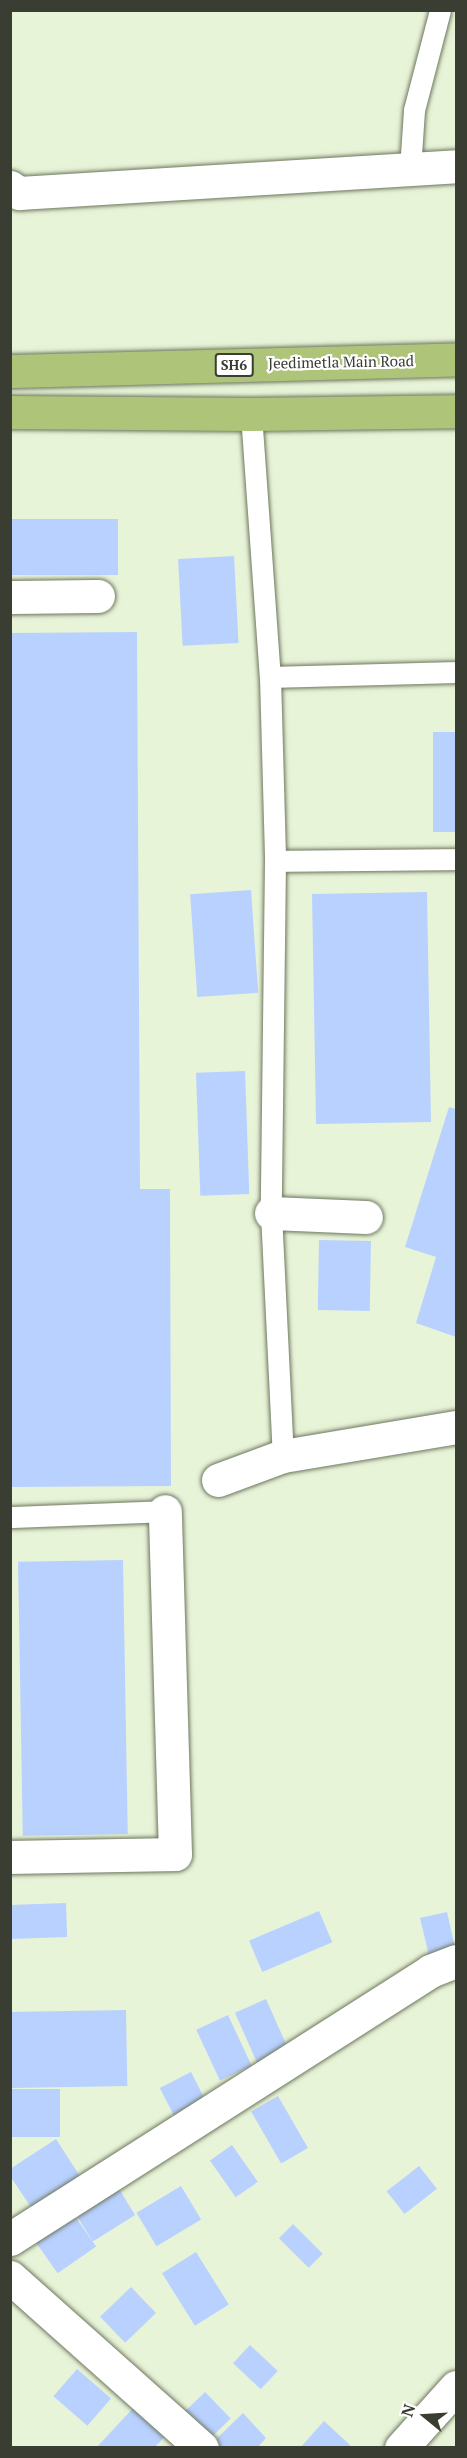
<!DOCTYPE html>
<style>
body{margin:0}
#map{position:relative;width:467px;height:2458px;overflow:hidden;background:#e8f4d8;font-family:"PT Serif",serif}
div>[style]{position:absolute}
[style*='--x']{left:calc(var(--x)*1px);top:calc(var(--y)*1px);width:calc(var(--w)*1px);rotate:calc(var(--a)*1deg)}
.building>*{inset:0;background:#b9d1ff;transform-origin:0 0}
.roads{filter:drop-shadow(0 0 2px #6e775f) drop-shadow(0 0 2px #6e775f)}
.service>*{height:21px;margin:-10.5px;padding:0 10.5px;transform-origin:10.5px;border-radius:10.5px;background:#fff}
.minor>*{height:33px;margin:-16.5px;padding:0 16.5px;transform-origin:16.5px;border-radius:16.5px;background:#fff}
.primary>*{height:33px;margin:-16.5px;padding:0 16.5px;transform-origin:16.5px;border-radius:16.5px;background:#aec479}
span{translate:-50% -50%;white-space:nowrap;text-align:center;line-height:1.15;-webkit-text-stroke:4.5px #fff;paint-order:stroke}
.shield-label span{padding:2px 4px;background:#fff;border:2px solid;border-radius:4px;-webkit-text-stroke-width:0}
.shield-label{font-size:14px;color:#393d32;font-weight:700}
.street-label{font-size:15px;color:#393d32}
.frame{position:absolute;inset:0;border:12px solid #393d32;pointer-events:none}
.north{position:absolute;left:395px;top:2386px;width:60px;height:60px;-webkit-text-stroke:4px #fff;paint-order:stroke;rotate:288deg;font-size:16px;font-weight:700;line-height:24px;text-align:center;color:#393d32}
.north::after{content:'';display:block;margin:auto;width:21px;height:27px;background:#393d32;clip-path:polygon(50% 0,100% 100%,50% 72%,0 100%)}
</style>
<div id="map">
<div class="building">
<i style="left:118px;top:519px;width:56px;height:108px;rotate:90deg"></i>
<i style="left:234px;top:556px;width:87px;height:56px;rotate:87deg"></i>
<i style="clip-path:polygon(137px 632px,140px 1189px,170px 1189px,171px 1486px,10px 1487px,10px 633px)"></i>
<i style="left:433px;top:732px;width:23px;height:100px"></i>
<i style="left:251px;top:890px;width:103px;height:61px;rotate:86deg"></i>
<i style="left:427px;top:892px;width:230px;height:115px;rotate:89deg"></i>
<i style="left:245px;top:1071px;width:123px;height:49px;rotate:88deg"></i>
<i style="clip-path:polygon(449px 1107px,456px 1109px,456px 1337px,416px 1323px,436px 1257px,405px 1247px)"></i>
<i style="left:319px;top:1240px;width:52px;height:70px;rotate:1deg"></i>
<i style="left:123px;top:1560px;width:274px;height:105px;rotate:89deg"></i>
<i style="left:66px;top:1903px;width:34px;height:56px;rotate:88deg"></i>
<i style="left:319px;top:1911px;width:34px;height:76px;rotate:67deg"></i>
<i style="clip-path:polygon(447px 1912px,456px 1952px,431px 1964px,420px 1918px)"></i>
<i style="left:266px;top:1999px;width:55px;height:34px;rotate:66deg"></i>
<i style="left:126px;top:2010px;width:76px;height:116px;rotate:89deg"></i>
<i style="left:228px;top:2015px;width:56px;height:35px;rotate:65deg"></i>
<i style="left:191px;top:2072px;width:37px;height:35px;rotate:63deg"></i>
<i style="left:10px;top:2089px;width:50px;height:48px"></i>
<i style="left:278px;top:2096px;width:60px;height:31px;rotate:60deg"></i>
<i style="clip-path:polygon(56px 2139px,83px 2181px,35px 2213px,10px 2176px,10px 2169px)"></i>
<i style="left:232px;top:2145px;width:45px;height:27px;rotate:55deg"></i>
<i style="left:419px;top:2166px;width:29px;height:41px;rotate:52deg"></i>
<i style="left:114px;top:2181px;width:40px;height:50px;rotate:58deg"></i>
<i style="left:181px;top:2186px;width:39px;height:52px;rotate:59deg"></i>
<i style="left:72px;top:2212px;width:42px;height:47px;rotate:55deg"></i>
<i style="left:293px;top:2224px;width:42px;height:20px;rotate:45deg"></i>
<i style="left:196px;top:2252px;width:62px;height:40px;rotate:58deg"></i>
<i style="left:131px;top:2287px;width:36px;height:43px;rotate:46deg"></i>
<i style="left:250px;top:2345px;width:38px;height:25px;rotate:43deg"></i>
<i style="left:77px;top:2369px;width:45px;height:36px;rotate:41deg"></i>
<i style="left:205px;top:2392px;width:37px;height:37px;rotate:46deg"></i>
<i style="clip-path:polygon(136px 2405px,166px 2435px,154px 2448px,96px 2448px)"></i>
<i style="clip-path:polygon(243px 2413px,266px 2438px,257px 2448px,213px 2448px,210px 2445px)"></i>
<i style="clip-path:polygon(324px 2421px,350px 2445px,347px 2448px,300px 2448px)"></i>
</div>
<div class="roads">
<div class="service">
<i style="--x:410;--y:169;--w:59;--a:-86.1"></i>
<i style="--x:414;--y:110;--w:103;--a:-75.4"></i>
<i style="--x:251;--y:414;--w:264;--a:85.9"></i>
<i style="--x:270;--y:677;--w:184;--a:88.4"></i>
<i style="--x:275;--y:861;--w:352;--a:90.7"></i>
<i style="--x:271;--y:1213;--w:243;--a:87.2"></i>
<i style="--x:270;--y:677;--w:186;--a:-1.5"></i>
<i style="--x:275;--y:861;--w:181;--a:-0.6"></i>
<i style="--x:10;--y:1517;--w:155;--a:-2.2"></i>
</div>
<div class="minor">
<i style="--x:10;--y:187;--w:11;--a:34"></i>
<i style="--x:19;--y:193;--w:438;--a:-3.5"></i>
<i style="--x:10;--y:597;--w:88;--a:-0.7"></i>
<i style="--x:271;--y:1213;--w:95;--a:2.4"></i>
<i style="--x:218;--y:1480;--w:69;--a:-20.3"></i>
<i style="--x:283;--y:1456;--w:175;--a:-9.5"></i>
<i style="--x:10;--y:1857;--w:165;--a:-1"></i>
<i style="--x:175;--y:1854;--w:343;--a:-91.7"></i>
<i style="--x:10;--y:2239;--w:498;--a:-32.5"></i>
<i style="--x:430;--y:1971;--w:28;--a:-21"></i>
<i style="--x:10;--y:2277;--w:257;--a:41.7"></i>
<i style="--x:401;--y:2448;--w:82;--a:-48"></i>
</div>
<div class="primary">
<i style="--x:10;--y:371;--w:446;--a:-1.5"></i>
<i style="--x:10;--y:412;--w:241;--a:0.5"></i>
<i style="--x:251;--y:414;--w:205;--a:-0.8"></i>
</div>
</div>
<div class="shield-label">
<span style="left:234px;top:365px">SH6</span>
</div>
<div class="street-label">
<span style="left:341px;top:362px;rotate:-1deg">Jeedimetla Main Road</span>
</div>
<div class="frame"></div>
<div class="north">N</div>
</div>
